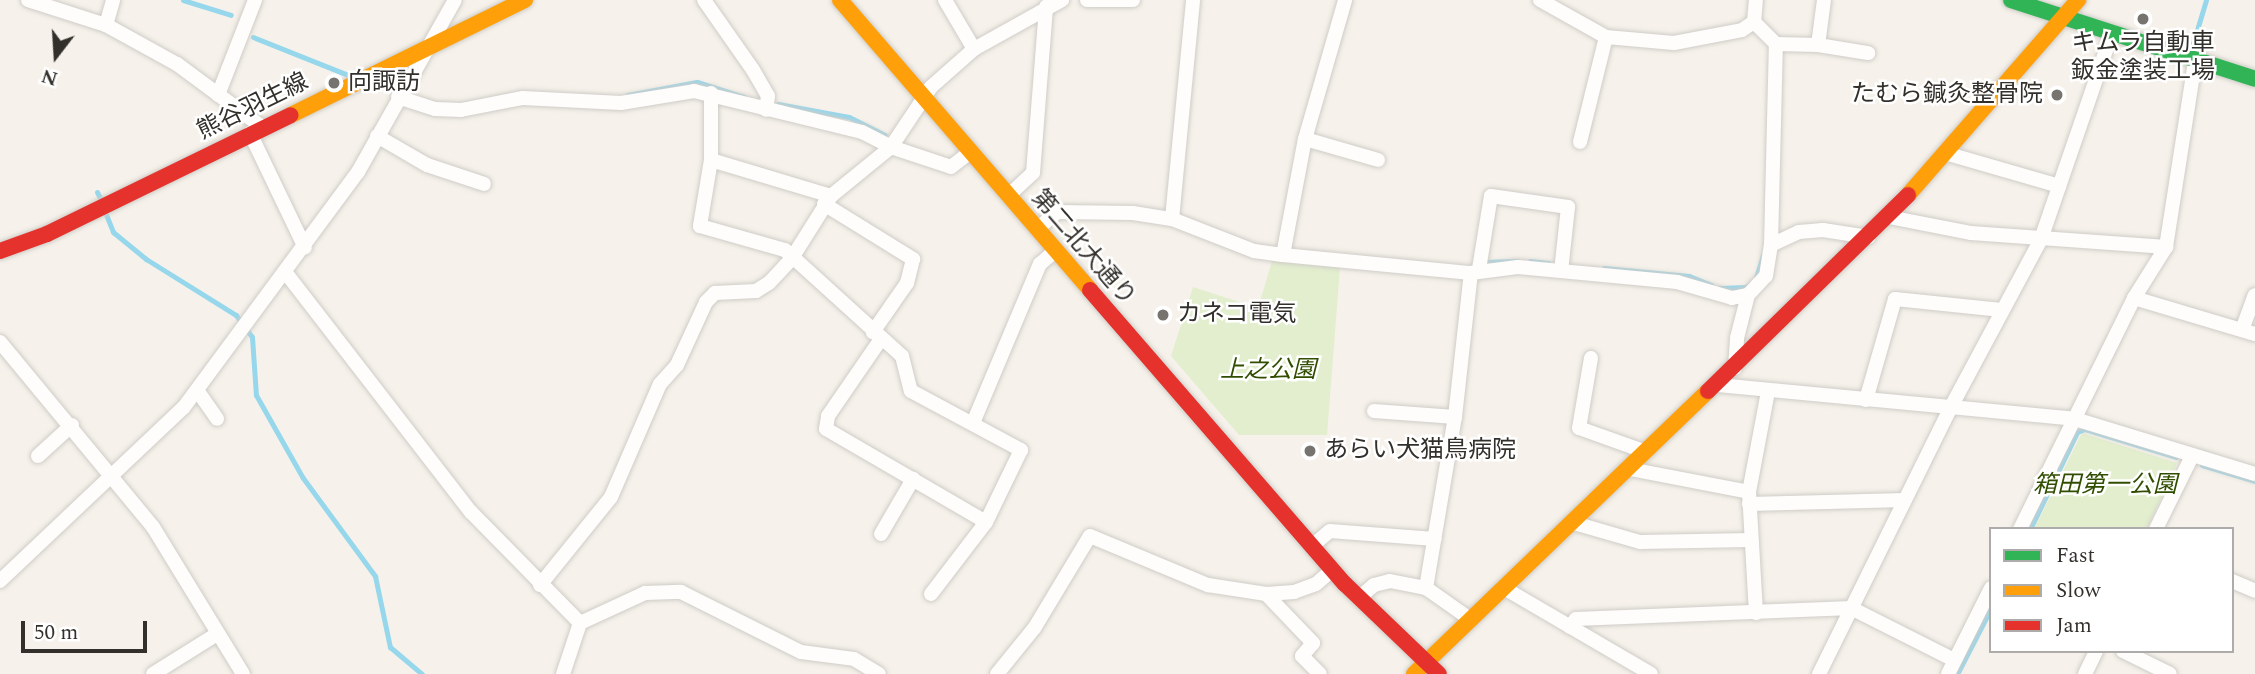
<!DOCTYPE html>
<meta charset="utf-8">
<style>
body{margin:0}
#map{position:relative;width:2255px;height:674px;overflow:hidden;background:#f6f2eb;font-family:Spectral,"Noto Sans JP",serif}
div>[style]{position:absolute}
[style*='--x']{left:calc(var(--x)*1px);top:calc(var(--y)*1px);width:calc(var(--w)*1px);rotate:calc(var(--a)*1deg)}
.green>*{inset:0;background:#e2eece}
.stream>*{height:5px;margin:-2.5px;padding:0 2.5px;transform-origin:2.5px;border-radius:2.5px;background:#96d7ec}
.roads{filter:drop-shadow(0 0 2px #cfccc7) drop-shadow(0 0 2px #cfccc7)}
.street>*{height:14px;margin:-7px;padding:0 7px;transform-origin:7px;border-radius:7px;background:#fefdfc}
.fast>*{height:16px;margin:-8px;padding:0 8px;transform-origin:8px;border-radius:8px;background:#30b455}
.slow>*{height:16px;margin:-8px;padding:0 8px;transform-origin:8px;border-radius:8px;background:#ff9f0a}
.jam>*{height:16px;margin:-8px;padding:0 8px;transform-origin:8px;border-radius:8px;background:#e5322d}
.dots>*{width:19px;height:19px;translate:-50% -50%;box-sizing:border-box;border:4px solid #fff;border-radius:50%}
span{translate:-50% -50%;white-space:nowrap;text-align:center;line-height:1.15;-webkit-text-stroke:5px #fff;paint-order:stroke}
.poi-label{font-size:24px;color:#33302c}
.left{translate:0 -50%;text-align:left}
.right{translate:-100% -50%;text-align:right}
.street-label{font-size:24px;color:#33302c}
.park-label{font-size:24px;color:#314e00;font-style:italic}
.legend{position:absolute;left:1989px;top:527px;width:245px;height:126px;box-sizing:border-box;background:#fff;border:2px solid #adacab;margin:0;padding:9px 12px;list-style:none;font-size:21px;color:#33302c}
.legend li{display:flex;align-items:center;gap:14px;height:35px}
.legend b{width:35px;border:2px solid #adacab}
.north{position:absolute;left:21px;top:21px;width:70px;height:70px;-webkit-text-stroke:5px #fff;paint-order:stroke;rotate:197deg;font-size:19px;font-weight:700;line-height:28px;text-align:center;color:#33302c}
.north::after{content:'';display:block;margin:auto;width:24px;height:32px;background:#33302c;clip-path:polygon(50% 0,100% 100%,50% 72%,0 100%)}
.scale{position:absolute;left:21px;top:621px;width:126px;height:32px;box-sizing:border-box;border:4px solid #33302c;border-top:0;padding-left:9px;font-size:21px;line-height:24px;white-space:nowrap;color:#33302c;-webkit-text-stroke:5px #fff;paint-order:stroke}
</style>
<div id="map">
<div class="green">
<i style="clip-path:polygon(1272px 261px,1340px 268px,1327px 435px,1239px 435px,1171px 356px,1193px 287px,1258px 308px)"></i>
<i style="clip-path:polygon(2082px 433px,2177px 463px,2147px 529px,2034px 529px)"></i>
</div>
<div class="stream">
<i style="--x:183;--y:0;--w:50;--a:17.4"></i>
<i style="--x:253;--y:37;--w:102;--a:21.8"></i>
<i style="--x:2191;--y:50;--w:52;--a:-73.3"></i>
<i style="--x:628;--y:95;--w:70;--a:-10.7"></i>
<i style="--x:697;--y:82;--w:49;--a:17.7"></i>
<i style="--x:778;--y:104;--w:72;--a:10.4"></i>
<i style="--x:849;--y:117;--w:40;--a:26.6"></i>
<i style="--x:97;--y:192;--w:11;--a:63"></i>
<i style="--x:105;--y:212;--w:22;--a:68"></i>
<i style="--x:113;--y:232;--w:43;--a:39.3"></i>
<i style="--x:146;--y:259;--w:106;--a:31.9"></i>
<i style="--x:236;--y:315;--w:27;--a:54"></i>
<i style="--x:252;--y:337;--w:58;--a:86.1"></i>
<i style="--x:256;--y:395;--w:95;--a:60.5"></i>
<i style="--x:303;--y:478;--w:122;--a:53.7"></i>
<i style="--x:375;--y:576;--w:73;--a:78.1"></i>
<i style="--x:390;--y:647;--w:42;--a:40.2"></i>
<i style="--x:1530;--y:261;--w:18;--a:6"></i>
<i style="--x:1485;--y:262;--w:32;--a:-2"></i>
<i style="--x:1604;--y:268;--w:85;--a:5.4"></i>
<i style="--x:1689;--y:276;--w:24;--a:22"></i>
<i style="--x:1720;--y:288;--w:26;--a:-2"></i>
<i style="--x:1746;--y:287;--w:11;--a:-34"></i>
<i style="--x:1755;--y:281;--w:27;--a:-73"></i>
<i style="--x:2202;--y:465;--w:55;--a:16.8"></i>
<i style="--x:2030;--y:529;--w:108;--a:-64.1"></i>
<i style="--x:2077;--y:432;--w:9;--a:-21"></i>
<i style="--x:2085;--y:429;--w:95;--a:17.1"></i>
<i style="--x:1957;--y:674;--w:74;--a:-62.7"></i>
</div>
<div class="roads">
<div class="street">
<i style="--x:28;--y:0;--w:82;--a:17.8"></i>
<i style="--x:106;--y:25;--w:81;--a:28.8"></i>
<i style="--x:177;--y:64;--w:106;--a:36.5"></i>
<i style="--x:704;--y:0;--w:85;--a:55"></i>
<i style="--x:753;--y:70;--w:30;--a:60"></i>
<i style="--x:768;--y:96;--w:14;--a:98"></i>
<i style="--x:945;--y:0;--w:57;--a:59.4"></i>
<i style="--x:1087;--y:0;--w:46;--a:0"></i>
<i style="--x:1540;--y:0;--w:76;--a:29.3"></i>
<i style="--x:1606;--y:37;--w:68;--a:5"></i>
<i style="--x:1674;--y:43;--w:69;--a:-10.8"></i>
<i style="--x:1742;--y:30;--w:14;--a:-34"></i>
<i style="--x:1754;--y:22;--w:22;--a:-85"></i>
<i style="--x:1754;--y:22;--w:31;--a:45"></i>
<i style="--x:106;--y:25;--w:26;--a:-74"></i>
<i style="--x:1818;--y:45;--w:51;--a:9.1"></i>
<i style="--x:711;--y:93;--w:67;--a:90"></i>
<i style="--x:711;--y:160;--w:67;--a:99.5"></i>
<i style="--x:700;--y:226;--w:88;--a:15.8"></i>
<i style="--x:785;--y:250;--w:158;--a:42.2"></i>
<i style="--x:902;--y:356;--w:36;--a:76"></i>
<i style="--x:911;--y:391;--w:125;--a:28.2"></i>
<i style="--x:1021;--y:450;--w:80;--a:115.9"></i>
<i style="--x:986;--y:522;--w:185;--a:-149.8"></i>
<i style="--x:826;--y:429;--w:13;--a:-81"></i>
<i style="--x:828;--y:416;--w:93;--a:-55.5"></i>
<i style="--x:218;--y:95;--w:102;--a:-68.7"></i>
<i style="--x:398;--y:97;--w:39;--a:18"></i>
<i style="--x:435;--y:109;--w:26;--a:2"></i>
<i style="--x:461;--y:110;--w:63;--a:-11"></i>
<i style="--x:523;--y:98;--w:98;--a:2.9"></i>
<i style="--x:621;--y:103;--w:74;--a:-9.3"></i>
<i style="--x:694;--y:91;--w:173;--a:13.7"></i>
<i style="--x:862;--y:132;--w:33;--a:27"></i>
<i style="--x:891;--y:147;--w:63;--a:18.4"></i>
<i style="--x:951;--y:167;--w:24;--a:-38"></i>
<i style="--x:250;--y:133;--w:127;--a:64.4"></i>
<i style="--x:377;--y:136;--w:58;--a:30.1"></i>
<i style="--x:427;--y:165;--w:60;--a:18.4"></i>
<i style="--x:1305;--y:139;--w:76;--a:16"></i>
<i style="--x:1580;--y:142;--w:108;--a:-76.1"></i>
<i style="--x:1945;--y:153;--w:119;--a:16.1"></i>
<i style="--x:711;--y:160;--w:125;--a:16.7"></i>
<i style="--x:1008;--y:196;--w:34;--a:-43"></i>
<i style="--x:1033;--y:173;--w:167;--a:-85.5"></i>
<i style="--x:824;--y:204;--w:105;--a:31.7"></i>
<i style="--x:913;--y:259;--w:25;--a:104"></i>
<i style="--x:907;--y:283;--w:60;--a:124.8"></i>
<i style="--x:1889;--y:217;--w:84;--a:11"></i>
<i style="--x:1971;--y:233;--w:196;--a:4.1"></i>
<i style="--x:1172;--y:219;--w:220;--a:-84.5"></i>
<i style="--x:1037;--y:229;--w:26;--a:-40"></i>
<i style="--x:1057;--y:212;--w:76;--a:0.8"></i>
<i style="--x:1133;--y:213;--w:39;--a:9"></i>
<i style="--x:1172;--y:219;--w:88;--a:21.3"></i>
<i style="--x:1254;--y:251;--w:29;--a:8"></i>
<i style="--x:1283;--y:255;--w:189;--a:5.5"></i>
<i style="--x:1471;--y:273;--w:47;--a:-7.3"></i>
<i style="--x:1518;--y:267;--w:160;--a:5.4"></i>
<i style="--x:1677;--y:282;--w:57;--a:16.2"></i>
<i style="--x:1732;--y:298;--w:16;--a:-11"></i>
<i style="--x:1771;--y:245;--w:31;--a:-25"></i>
<i style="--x:1799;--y:232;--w:24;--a:-5"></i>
<i style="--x:1823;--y:230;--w:46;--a:8.8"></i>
<i style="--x:1283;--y:255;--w:118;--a:-79.3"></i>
<i style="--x:1305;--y:139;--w:145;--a:-73.9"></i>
<i style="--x:1479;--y:269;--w:74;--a:-80.7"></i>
<i style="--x:1491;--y:196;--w:78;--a:8.1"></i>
<i style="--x:1568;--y:207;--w:64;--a:96.2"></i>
<i style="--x:286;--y:273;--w:302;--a:52.3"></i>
<i style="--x:471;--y:512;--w:156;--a:45.5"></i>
<i style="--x:580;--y:623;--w:54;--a:108.4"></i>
<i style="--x:2134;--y:298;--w:126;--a:16.6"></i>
<i style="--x:2242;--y:330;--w:37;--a:-70"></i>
<i style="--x:0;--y:342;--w:240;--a:50.4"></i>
<i style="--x:153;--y:527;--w:172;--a:58.5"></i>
<i style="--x:1591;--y:358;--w:71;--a:99.7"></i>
<i style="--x:1579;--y:428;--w:71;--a:19.7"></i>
<i style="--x:1735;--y:368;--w:30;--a:-86"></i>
<i style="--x:1737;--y:338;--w:44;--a:-75.7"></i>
<i style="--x:1748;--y:295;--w:26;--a:-47"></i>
<i style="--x:1766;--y:276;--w:31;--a:-81"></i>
<i style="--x:1771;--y:245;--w:201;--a:-88.6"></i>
<i style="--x:1776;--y:44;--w:42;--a:1.4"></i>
<i style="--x:1818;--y:45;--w:45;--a:-82.4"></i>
<i style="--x:1717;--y:385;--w:360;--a:5.4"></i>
<i style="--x:2075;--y:419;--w:188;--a:17"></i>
<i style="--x:197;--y:390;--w:35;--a:55"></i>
<i style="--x:1866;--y:400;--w:105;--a:-74"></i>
<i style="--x:1895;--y:299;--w:107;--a:5.9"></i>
<i style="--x:1374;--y:411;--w:81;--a:4.2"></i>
<i style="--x:973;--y:423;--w:173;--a:-67.2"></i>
<i style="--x:1040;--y:264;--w:20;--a:-41"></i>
<i style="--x:38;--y:456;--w:46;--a:-42.4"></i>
<i style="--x:1630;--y:469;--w:121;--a:10.9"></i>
<i style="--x:1749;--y:504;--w:156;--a:-1.5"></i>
<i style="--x:1574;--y:523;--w:69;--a:16.1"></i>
<i style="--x:1640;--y:542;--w:111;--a:-1"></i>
<i style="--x:2020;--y:529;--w:258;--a:-63.7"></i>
<i style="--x:2134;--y:298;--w:60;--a:-57.9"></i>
<i style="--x:2166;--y:247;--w:188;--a:-81.1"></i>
<i style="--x:2156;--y:529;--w:81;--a:-63.7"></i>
<i style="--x:881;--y:534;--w:64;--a:-59.8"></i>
<i style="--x:1312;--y:546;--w:23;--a:-40"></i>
<i style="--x:1330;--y:531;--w:105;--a:4.4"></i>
<i style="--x:0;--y:581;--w:253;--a:-43.4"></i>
<i style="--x:184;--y:407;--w:292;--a:-53.5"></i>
<i style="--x:358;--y:172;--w:197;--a:-60.6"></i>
<i style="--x:2232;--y:581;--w:25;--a:23"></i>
<i style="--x:540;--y:585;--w:113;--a:-51.1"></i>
<i style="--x:611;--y:497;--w:123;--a:-66.6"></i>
<i style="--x:660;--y:384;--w:25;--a:-48"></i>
<i style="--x:677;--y:365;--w:69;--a:-65.3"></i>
<i style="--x:706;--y:302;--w:13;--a:-45"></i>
<i style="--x:715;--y:293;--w:41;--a:-2.8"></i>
<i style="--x:756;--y:291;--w:15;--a:-32"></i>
<i style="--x:769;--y:283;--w:34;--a:-47"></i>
<i style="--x:792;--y:258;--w:73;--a:-57.8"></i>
<i style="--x:831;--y:196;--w:77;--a:-39.2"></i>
<i style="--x:891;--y:147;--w:72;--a:-56.3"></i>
<i style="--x:931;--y:87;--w:57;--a:-41.5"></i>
<i style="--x:974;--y:49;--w:101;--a:-29.1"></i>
<i style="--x:1426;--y:588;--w:173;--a:-80.4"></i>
<i style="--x:1455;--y:417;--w:145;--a:-83.7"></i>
<i style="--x:1504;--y:588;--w:170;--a:30.3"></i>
<i style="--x:931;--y:594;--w:91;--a:-52.6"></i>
<i style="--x:1266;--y:594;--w:68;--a:46.2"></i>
<i style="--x:1313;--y:643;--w:17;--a:130"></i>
<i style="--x:1302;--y:656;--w:25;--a:45"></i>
<i style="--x:1359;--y:598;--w:20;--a:-41"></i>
<i style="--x:1374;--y:585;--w:16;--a:-14"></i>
<i style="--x:1390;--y:581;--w:37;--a:11"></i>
<i style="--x:1426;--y:588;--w:54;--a:35.2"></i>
<i style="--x:1756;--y:613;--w:121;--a:-93.3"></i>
<i style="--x:1749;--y:492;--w:103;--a:-79.3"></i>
<i style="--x:580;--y:623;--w:72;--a:-24.8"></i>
<i style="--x:645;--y:593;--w:36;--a:-2"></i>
<i style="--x:681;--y:592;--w:134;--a:26.6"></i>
<i style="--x:801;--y:652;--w:53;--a:7.5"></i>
<i style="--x:854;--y:659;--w:29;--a:31"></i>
<i style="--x:1570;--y:627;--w:10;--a:-53"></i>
<i style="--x:1576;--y:619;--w:275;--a:-2.3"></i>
<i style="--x:1851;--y:608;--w:115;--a:26.8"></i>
<i style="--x:2123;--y:651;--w:52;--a:26.1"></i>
<i style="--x:153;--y:674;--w:75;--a:-32"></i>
<i style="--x:997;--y:674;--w:60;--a:-51"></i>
<i style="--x:1035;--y:627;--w:106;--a:-58.9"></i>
<i style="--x:1090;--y:536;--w:128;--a:22.6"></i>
<i style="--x:1208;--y:585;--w:59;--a:8.8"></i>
<i style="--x:1266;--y:594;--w:28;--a:-4"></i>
<i style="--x:1294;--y:592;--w:23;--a:-20"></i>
<i style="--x:1316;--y:584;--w:21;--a:-41"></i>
<i style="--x:1819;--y:674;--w:298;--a:-63.7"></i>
<i style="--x:1951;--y:407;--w:191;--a:-61.8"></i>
<i style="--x:2041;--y:239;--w:218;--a:-71"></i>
<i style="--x:1948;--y:674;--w:96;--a:-63.4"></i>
<i style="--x:2085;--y:674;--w:25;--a:-64"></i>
</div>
<div class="fast">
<i style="--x:2011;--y:0;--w:256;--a:17.9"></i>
</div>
<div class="slow">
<i style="--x:840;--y:0;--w:383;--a:49.2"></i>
<i style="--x:291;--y:115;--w:261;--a:-26.2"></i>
<i style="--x:1908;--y:195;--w:259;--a:-48.9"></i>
<i style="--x:1414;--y:674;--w:408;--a:-43.9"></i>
</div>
<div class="jam">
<i style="--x:0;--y:251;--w:50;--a:-19.9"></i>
<i style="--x:47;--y:234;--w:271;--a:-26"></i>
<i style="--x:1090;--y:290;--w:389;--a:49.1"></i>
<i style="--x:1345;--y:584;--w:130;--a:43.8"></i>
<i style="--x:1708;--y:391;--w:280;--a:-44.4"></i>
</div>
</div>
<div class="dots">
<i style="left:2143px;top:19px;background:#77746f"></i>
<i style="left:334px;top:83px;background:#77746f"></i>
<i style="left:2057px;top:95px;background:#77746f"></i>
<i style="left:1163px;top:315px;background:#77746f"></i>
<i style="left:1310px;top:451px;background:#77746f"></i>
</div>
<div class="poi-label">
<span style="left:2143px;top:58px">キムラ自動車<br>鈑金塗装工場</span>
<span class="left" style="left:348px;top:83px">向諏訪</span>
<span class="right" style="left:2043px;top:95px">たむら鍼灸整骨院</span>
<span class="left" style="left:1177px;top:315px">カネコ電気</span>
<span class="left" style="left:1324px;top:451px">あらい犬猫鳥病院</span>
</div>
<div class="street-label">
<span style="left:253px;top:107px;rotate:-26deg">熊谷羽生線</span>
<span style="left:1083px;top:248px;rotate:49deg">第二北大通り</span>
</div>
<div class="park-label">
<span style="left:1268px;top:371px">上之公園</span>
<span style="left:2105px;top:486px">箱田第一公園</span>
</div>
<ul class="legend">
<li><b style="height:9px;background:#30b455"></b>Fast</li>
<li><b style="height:9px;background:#ff9f0a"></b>Slow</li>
<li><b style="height:9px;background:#e5322d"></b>Jam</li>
</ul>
<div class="north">N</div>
<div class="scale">50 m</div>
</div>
